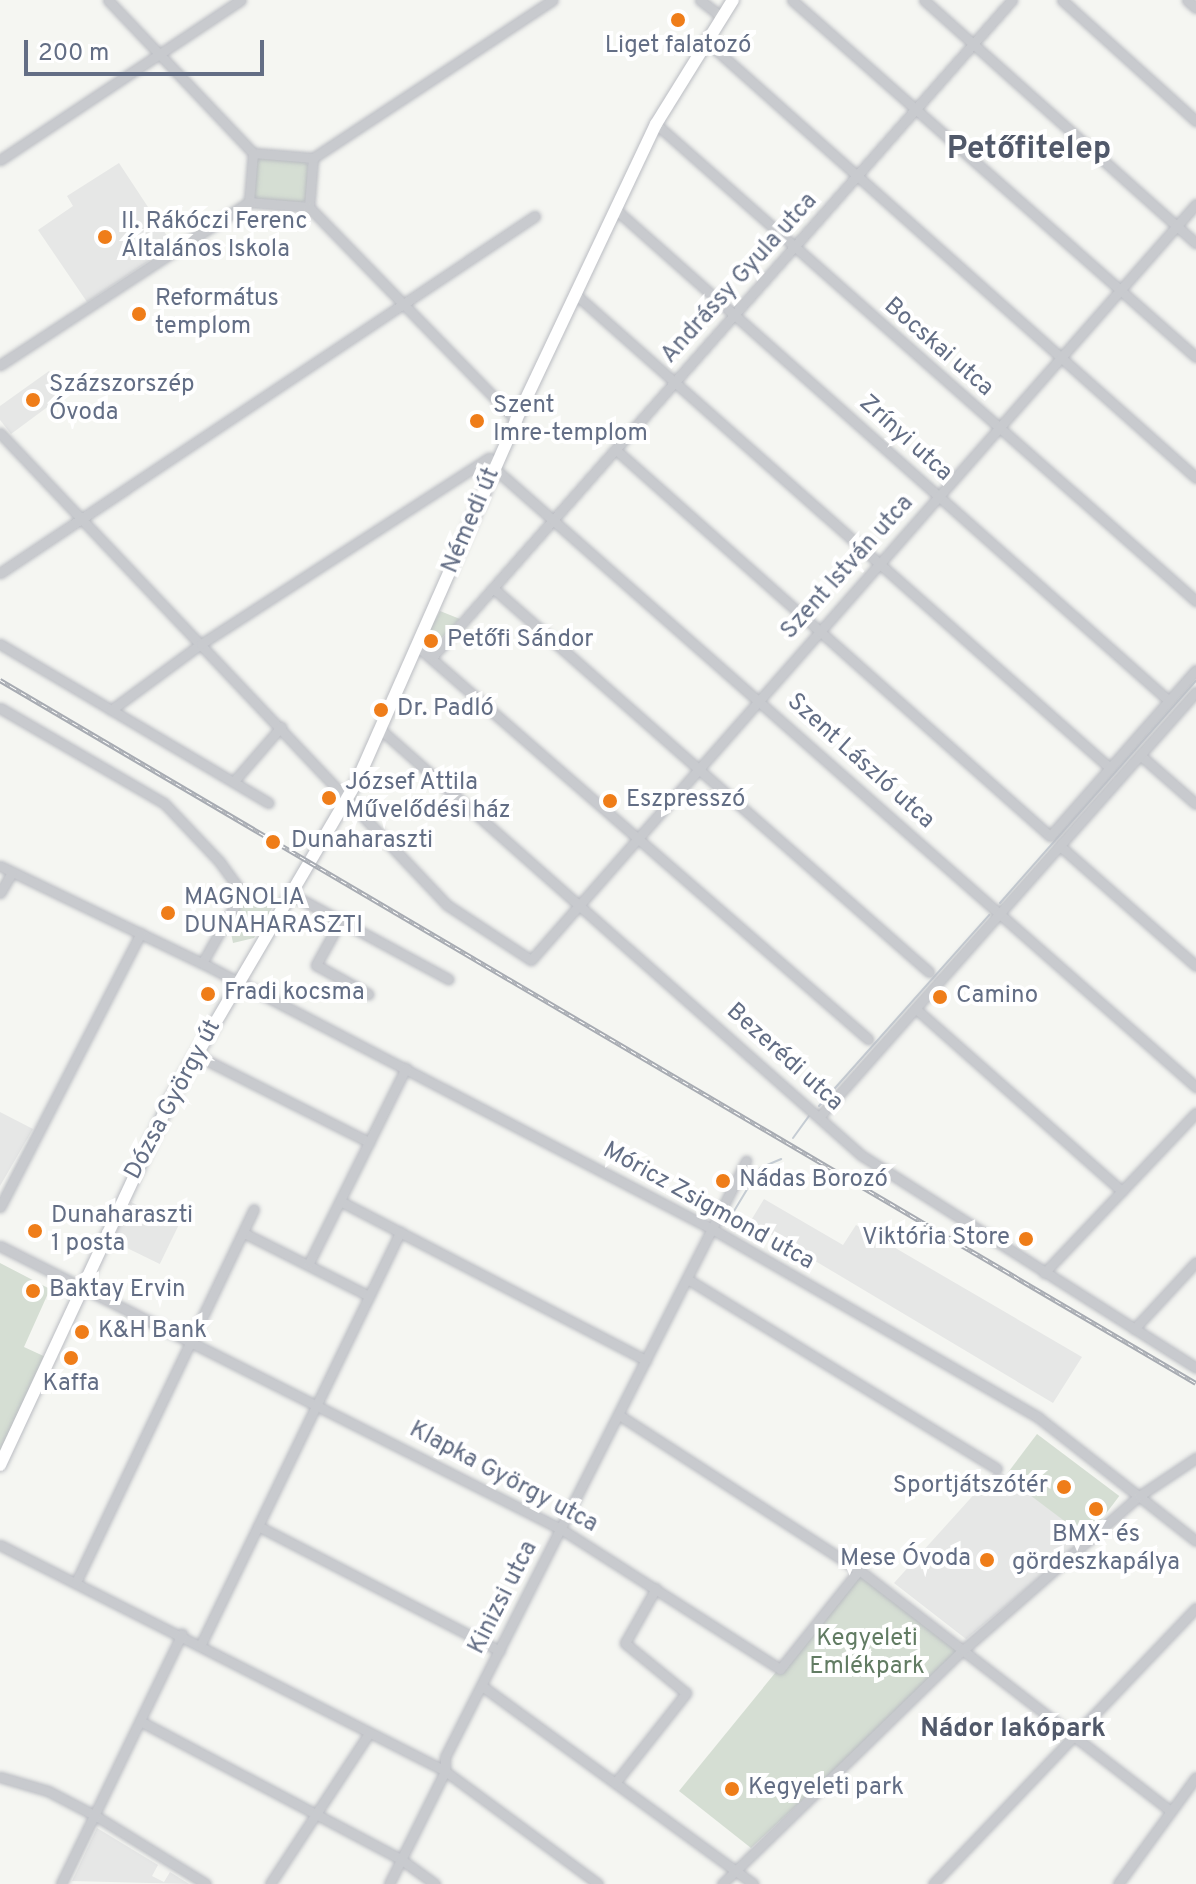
<!DOCTYPE html>
<meta charset="utf-8">
<style>
body{margin:0}
#map{position:relative;width:1196px;height:1884px;overflow:hidden;background:#f5f6f2;font-family:Overpass,sans-serif}
div>[style]{position:absolute}
[style*='--x']{left:calc(var(--x)*1px);top:calc(var(--y)*1px);width:calc(var(--w)*1px);rotate:calc(var(--a)*1deg)}
.built>*{inset:0;background:#e6e7e6;transform-origin:0 0}
.green>*{inset:0;background:#d5ded3;transform-origin:0 0}
.stream>*{height:2px;margin:-1px;padding:0 1px;transform-origin:1px;border-radius:1px;background:#c5ccd3}
.roads{filter:drop-shadow(0 0 2px #babcc2) drop-shadow(0 0 2px #babcc2)}
.minor>*{height:9px;margin:-4.5px;padding:0 4.5px;transform-origin:4.5px;border-radius:4.5px;background:#c8cace}
.secondary>*{height:12px;margin:-6px;padding:0 6px;transform-origin:6px;border-radius:6px;background:#fff}
.rail>*{height:5px;margin-top:-2.5px;transform-origin:0;background:repeating-linear-gradient(90deg,#fff 0 6px,#a7abb2 0 12px);box-sizing:border-box;border-block:2px solid #a7abb2}
.dots>*{width:22px;height:22px;translate:-50% -50%;box-sizing:border-box;border:4px solid #fff;border-radius:50%}
span{translate:-50% -50%;white-space:nowrap;text-align:center;line-height:1.15;-webkit-text-stroke:8px #fff;paint-order:stroke}
.poi-label{font-size:24px;color:#636e85}
.left{translate:0 -50%;text-align:left}
.right{translate:-100% -50%;text-align:right}
.street-label{font-size:24px;color:#636e85}
.park-label{font-size:24px;color:#627c63}
.neighbourhood-label{font-size:26px;color:#51596a;font-weight:700}
.district-label{font-size:32px;color:#51596a;font-weight:700}
.scale{position:absolute;left:24px;top:40px;width:240px;height:36px;box-sizing:border-box;border:4px solid #636e85;border-top:0;padding-left:10px;font-size:24px;line-height:28px;white-space:nowrap;color:#636e85;-webkit-text-stroke:6px #fff;paint-order:stroke}
</style>
<div id="map">
<div class="built">
<i style="clip-path:polygon(119px 163px,173px 245px,87px 302px,38px 230px,73px 206px,67px 196px)"></i>
<i style="clip-path:polygon(49px 371px,65px 394px,11px 434px,0 420px,0 406px)"></i>
<i style="clip-path:polygon(0 1112px,33px 1129px,0 1186px)"></i>
<i style="clip-path:polygon(764px 1199px,843px 1245px,856px 1225px,1082px 1357px,1053px 1403px,750px 1222px)"></i>
<i style="left:131px;top:1202px;width:53px;height:43px;rotate:26deg"></i>
<i style="clip-path:polygon(997px 1469px,1088px 1537px,966px 1639px,894px 1583px)"></i>
<i style="clip-path:polygon(97px 1828px,158px 1865px,152px 1876px,164px 1882px,170px 1872px,189px 1884px,72px 1881px)"></i>
</div>
<div class="green">
<i style="clip-path:polygon(254px 157px,304px 160px,308px 165px,306px 200px,300px 204px,256px 200px,250px 195px)"></i>
<i style="clip-path:polygon(440px 611px,460px 619px,436px 644px,428px 633px)"></i>
<i style="clip-path:polygon(246px 891px,274px 905px,254px 938px,233px 943px,229px 923px)"></i>
<i style="clip-path:polygon(0 1263px,50px 1289px,24px 1347px,50px 1359px,0 1471px)"></i>
<i style="left:1037px;top:1434px;width:103px;height:53px;rotate:37deg"></i>
<i style="clip-path:polygon(859px 1570px,963px 1650px,751px 1848px,679px 1791px)"></i>
</div>
<div class="stream">
<i style="--x:1000;--y:903;--w:296;--a:-48.6"></i>
<i style="--x:819;--y:1106;--w:256;--a:-48.3"></i>
<i style="--x:793;--y:1138;--w:27;--a:-54"></i>
<i style="--x:725;--y:1226;--w:68;--a:-58.9"></i>
<i style="--x:760;--y:1168;--w:23;--a:-23"></i>
</div>
<div class="roads">
<div class="minor">
<i style="--x:108;--y:0;--w:211;--a:46.5"></i>
<i style="--x:700;--y:0;--w:28;--a:38"></i>
<i style="--x:792;--y:0;--w:539;--a:41.47"></i>
<i style="--x:924;--y:0;--w:365;--a:41.8"></i>
<i style="--x:1062;--y:0;--w:181;--a:42.1"></i>
<i style="--x:1187;--y:0;--w:12;--a:42"></i>
<i style="--x:705;--y:40;--w:658;--a:41.73"></i>
<i style="--x:656;--y:124;--w:721;--a:41.46"></i>
<i style="--x:253;--y:153;--w:60;--a:4.8"></i>
<i style="--x:313;--y:158;--w:49;--a:94.7"></i>
<i style="--x:309;--y:207;--w:60;--a:-175.2"></i>
<i style="--x:249;--y:202;--w:49;--a:-85.3"></i>
<i style="--x:313;--y:158;--w:287;--a:-33.4"></i>
<i style="--x:0;--y:160;--w:289;--a:-33.6"></i>
<i style="--x:309;--y:207;--w:297;--a:45.8"></i>
<i style="--x:614;--y:208;--w:742;--a:41.61"></i>
<i style="--x:574;--y:293;--w:716;--a:41.55"></i>
<i style="--x:0;--y:365;--w:298;--a:-33.2"></i>
<i style="--x:0;--y:433;--w:650;--a:46.56"></i>
<i style="--x:447;--y:905;--w:100;--a:33.2"></i>
<i style="--x:531;--y:960;--w:1007;--a:-48.66"></i>
<i style="--x:616;--y:450;--w:581;--a:41.65"></i>
<i style="--x:1050;--y:836;--w:221;--a:-48.7"></i>
<i style="--x:0;--y:573;--w:643;--a:-33.71"></i>
<i style="--x:493;--y:588;--w:581;--a:41.37"></i>
<i style="--x:0;--y:644;--w:312;--a:30.6"></i>
<i style="--x:418;--y:647;--w:597;--a:41.06"></i>
<i style="--x:433;--y:656;--w:875;--a:-48.57"></i>
<i style="--x:0;--y:708;--w:190;--a:30.1"></i>
<i style="--x:164;--y:803;--w:80;--a:46.5"></i>
<i style="--x:219;--y:861;--w:39;--a:54"></i>
<i style="--x:242;--y:893;--w:81;--a:119.7"></i>
<i style="--x:111;--y:710;--w:112;--a:-36.3"></i>
<i style="--x:201;--y:644;--w:343;--a:-32.9"></i>
<i style="--x:489;--y:458;--w:13;--a:61"></i>
<i style="--x:495;--y:469;--w:935;--a:41.4"></i>
<i style="--x:381;--y:730;--w:641;--a:41.52"></i>
<i style="--x:861;--y:1155;--w:397;--a:32.4"></i>
<i style="--x:1140;--y:755;--w:74;--a:41.2"></i>
<i style="--x:234;--y:781;--w:72;--a:-49"></i>
<i style="--x:1060;--y:846;--w:181;--a:41.4"></i>
<i style="--x:0;--y:866;--w:224;--a:25.7"></i>
<i style="--x:202;--y:963;--w:577;--a:27.54"></i>
<i style="--x:714;--y:1230;--w:375;--a:30"></i>
<i style="--x:1039;--y:1418;--w:199;--a:38.1"></i>
<i style="--x:0;--y:893;--w:24;--a:-60"></i>
<i style="--x:291;--y:894;--w:179;--a:28.4"></i>
<i style="--x:342;--y:918;--w:54;--a:119"></i>
<i style="--x:316;--y:965;--w:60;--a:29.1"></i>
<i style="--x:916;--y:1009;--w:275;--a:41.5"></i>
<i style="--x:196;--y:1055;--w:194;--a:26.7"></i>
<i style="--x:820;--y:1116;--w:567;--a:-48.43"></i>
<i style="--x:340;--y:1201;--w:345;--a:27.5"></i>
<i style="--x:0;--y:1207;--w:308;--a:-62.8"></i>
<i style="--x:244;--y:1233;--w:140;--a:26.7"></i>
<i style="--x:0;--y:1246;--w:628;--a:26.77"></i>
<i style="--x:561;--y:1529;--w:260;--a:32.6"></i>
<i style="--x:780;--y:1669;--w:127;--a:-51.4"></i>
<i style="--x:309;--y:1263;--w:218;--a:-63.6"></i>
<i style="--x:1044;--y:1273;--w:221;--a:-46.5"></i>
<i style="--x:689;--y:1280;--w:361;--a:31.5"></i>
<i style="--x:1134;--y:1329;--w:91;--a:-47.2"></i>
<i style="--x:619;--y:1415;--w:286;--a:32.9"></i>
<i style="--x:859;--y:1570;--w:394;--a:37.7"></i>
<i style="--x:258;--y:1526;--w:272;--a:27.3"></i>
<i style="--x:0;--y:1545;--w:499;--a:26.9"></i>
<i style="--x:445;--y:1771;--w:190;--a:36.4"></i>
<i style="--x:76;--y:1582;--w:413;--a:-64.5"></i>
<i style="--x:201;--y:1644;--w:458;--a:-64.2"></i>
<i style="--x:482;--y:1686;--w:336;--a:36.1"></i>
<i style="--x:140;--y:1721;--w:297;--a:27.9"></i>
<i style="--x:402;--y:1860;--w:41;--a:36"></i>
<i style="--x:0;--y:1777;--w:50;--a:16.3"></i>
<i style="--x:48;--y:1791;--w:54;--a:27.5"></i>
<i style="--x:96;--y:1816;--w:129;--a:31.7"></i>
<i style="--x:615;--y:1783;--w:115;--a:-51.7"></i>
<i style="--x:686;--y:1693;--w:79;--a:-140.7"></i>
<i style="--x:625;--y:1643;--w:63;--a:-60.6"></i>
<i style="--x:61;--y:1884;--w:278;--a:-64.2"></i>
<i style="--x:270;--y:1884;--w:181;--a:-56.7"></i>
<i style="--x:389;--y:1884;--w:126;--a:-63.6"></i>
<i style="--x:445;--y:1771;--w:14;--a:-90"></i>
<i style="--x:445;--y:1757;--w:668;--a:-63.2"></i>
<i style="--x:722;--y:1884;--w:336;--a:-44.2"></i>
<i style="--x:963;--y:1650;--w:234;--a:-41.2"></i>
<i style="--x:1139;--y:1496;--w:69;--a:-33.7"></i>
<i style="--x:933;--y:1884;--w:381;--a:-46.4"></i>
<i style="--x:1118;--y:1884;--w:132;--a:-53.9"></i>
</div>
<div class="secondary">
<i style="--x:0;--y:1465;--w:403;--a:-65"></i>
<i style="--x:170;--y:1100;--w:372;--a:-59.6"></i>
<i style="--x:358;--y:779;--w:392;--a:-66.2"></i>
<i style="--x:516;--y:420;--w:327;--a:-64.7"></i>
<i style="--x:656;--y:124;--w:146;--a:-58.2"></i>
</div>
</div>
<div class="rail">
<i style="--x:0;--y:680;--w:1387;--a:30.45"></i>
</div>
<div class="dots">
<i style="left:678px;top:20px;background:#ef7d19"></i>
<i style="left:105px;top:237px;background:#ef7d19"></i>
<i style="left:139px;top:314px;background:#ef7d19"></i>
<i style="left:33px;top:400px;background:#ef7d19"></i>
<i style="left:477px;top:421px;background:#ef7d19"></i>
<i style="left:431px;top:641px;background:#ef7d19"></i>
<i style="left:381px;top:710px;background:#ef7d19"></i>
<i style="left:329px;top:798px;background:#ef7d19"></i>
<i style="left:610px;top:801px;background:#ef7d19"></i>
<i style="left:273px;top:842px;background:#ef7d19"></i>
<i style="left:168px;top:913px;background:#ef7d19"></i>
<i style="left:208px;top:994px;background:#ef7d19"></i>
<i style="left:940px;top:997px;background:#ef7d19"></i>
<i style="left:723px;top:1181px;background:#ef7d19"></i>
<i style="left:35px;top:1231px;background:#ef7d19"></i>
<i style="left:1026px;top:1239px;background:#ef7d19"></i>
<i style="left:33px;top:1291px;background:#ef7d19"></i>
<i style="left:82px;top:1332px;background:#ef7d19"></i>
<i style="left:71px;top:1358px;background:#ef7d19"></i>
<i style="left:1064px;top:1487px;background:#ef7d19"></i>
<i style="left:1096px;top:1509px;background:#ef7d19"></i>
<i style="left:987px;top:1560px;background:#ef7d19"></i>
<i style="left:732px;top:1789px;background:#ef7d19"></i>
</div>
<div class="poi-label">
<span style="left:678px;top:47px">Liget falatozó</span>
<span class="left" style="left:121px;top:237px">II. Rákóczi Ferenc<br>Általános Iskola</span>
<span class="left" style="left:155px;top:314px">Református<br>templom</span>
<span class="left" style="left:49px;top:400px">Százszorszép<br>Óvoda</span>
<span class="left" style="left:493px;top:421px">Szent<br>Imre-templom</span>
<span class="left" style="left:447px;top:641px">Petőfi Sándor</span>
<span class="left" style="left:397px;top:710px">Dr. Padló</span>
<span class="left" style="left:345px;top:798px">József Attila<br>Művelődési ház</span>
<span class="left" style="left:626px;top:801px">Eszpresszó</span>
<span class="left" style="left:291px;top:842px">Dunaharaszti</span>
<span class="left" style="left:184px;top:913px">MAGNOLIA<br>DUNAHARASZTI</span>
<span class="left" style="left:224px;top:994px">Fradi kocsma</span>
<span class="left" style="left:956px;top:997px">Camino</span>
<span class="left" style="left:739px;top:1181px">Nádas Borozó</span>
<span class="left" style="left:51px;top:1231px">Dunaharaszti<br>1 posta</span>
<span class="right" style="left:1010px;top:1239px">Viktória Store</span>
<span class="left" style="left:49px;top:1291px">Baktay Ervin</span>
<span class="left" style="left:98px;top:1332px">K&amp;H Bank</span>
<span style="left:71px;top:1385px">Kaffa</span>
<span class="right" style="left:1048px;top:1487px">Sportjátszótér</span>
<span style="left:1096px;top:1550px">BMX- és<br>gördeszkapálya</span>
<span class="right" style="left:971px;top:1560px">Mese Óvoda</span>
<span class="left" style="left:748px;top:1789px">Kegyeleti park</span>
</div>
<div class="street-label">
<span style="left:740px;top:279px;rotate:-48deg">Andrássy Gyula utca</span>
<span style="left:938px;top:348px;rotate:41deg">Bocskai utca</span>
<span style="left:905px;top:439px;rotate:42deg">Zrínyi utca</span>
<span style="left:472px;top:521px;rotate:-67deg">Némedi út</span>
<span style="left:848px;top:568px;rotate:-48deg">Szent István utca</span>
<span style="left:860px;top:762px;rotate:42deg">Szent László utca</span>
<span style="left:784px;top:1058px;rotate:42deg">Bezerédi utca</span>
<span style="left:174px;top:1100px;rotate:-62deg">Dózsa György út</span>
<span style="left:708px;top:1207px;rotate:29deg">Móricz Zsigmond utca</span>
<span style="left:503px;top:1478px;rotate:28deg">Klapka György utca</span>
<span style="left:504px;top:1598px;rotate:-63deg">Kinizsi utca</span>
</div>
<div class="park-label">
<span style="left:867px;top:1654px">Kegyeleti<br>Emlékpark</span>
</div>
<div class="neighbourhood-label">
<span style="left:1013px;top:1730px">Nádor lakópark</span>
</div>
<div class="district-label">
<span style="left:1029px;top:150px">Petőfitelep</span>
</div>
<div class="scale">200 m</div>
</div>
